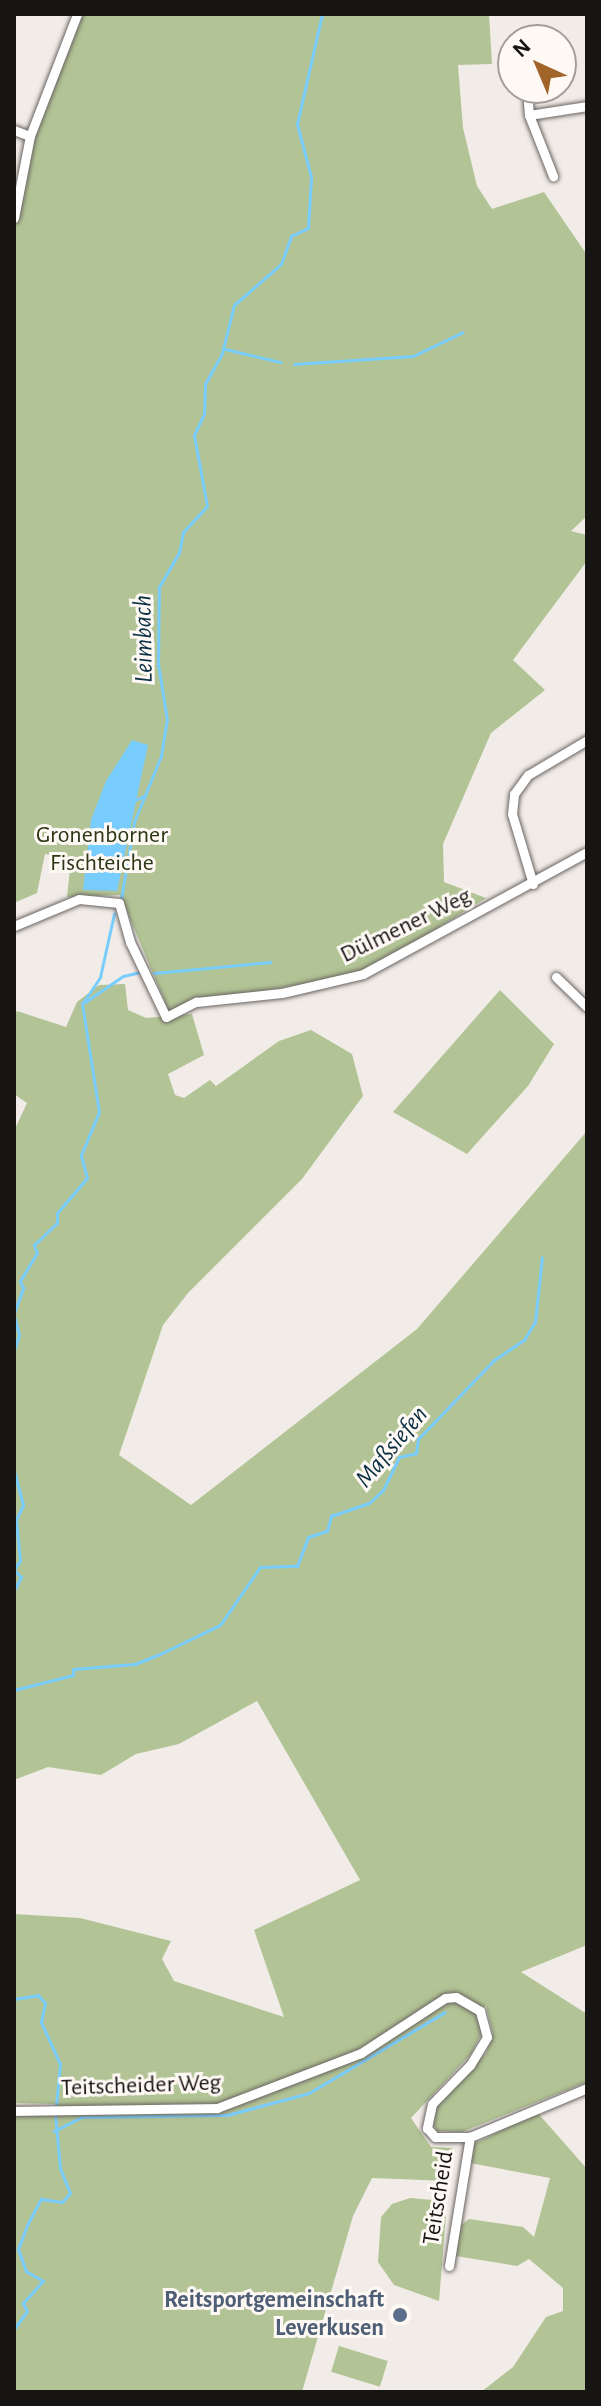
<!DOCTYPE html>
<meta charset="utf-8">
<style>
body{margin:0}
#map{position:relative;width:601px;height:2406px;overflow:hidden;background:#f2ece8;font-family:"Alegreya Sans",sans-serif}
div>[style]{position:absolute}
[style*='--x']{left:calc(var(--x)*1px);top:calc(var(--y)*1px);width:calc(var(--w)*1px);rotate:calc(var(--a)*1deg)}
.green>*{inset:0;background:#b2c495;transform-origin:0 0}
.water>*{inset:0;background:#79cdfe}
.stream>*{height:3px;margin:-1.5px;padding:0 1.5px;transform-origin:1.5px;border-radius:1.5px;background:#79cdfe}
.roads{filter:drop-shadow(0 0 2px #6a6562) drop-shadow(0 0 2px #6a6562)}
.minor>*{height:9px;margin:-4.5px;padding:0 4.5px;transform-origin:4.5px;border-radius:4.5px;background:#fff}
.dots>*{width:22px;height:22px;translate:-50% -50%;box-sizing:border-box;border:4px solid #fff9f6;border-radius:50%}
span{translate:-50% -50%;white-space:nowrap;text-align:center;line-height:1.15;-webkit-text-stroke:6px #fff9f6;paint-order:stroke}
.park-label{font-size:24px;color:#2b3615}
.street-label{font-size:24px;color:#171514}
.service-label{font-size:24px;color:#4e5e75;font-weight:700}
.right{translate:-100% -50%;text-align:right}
.water-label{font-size:26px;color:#0a3044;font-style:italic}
.frame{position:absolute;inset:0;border:16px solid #171514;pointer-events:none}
.north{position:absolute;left:497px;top:24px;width:80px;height:80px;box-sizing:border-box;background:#fff9f6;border:2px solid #a29e9c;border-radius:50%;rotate:316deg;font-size:22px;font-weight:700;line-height:32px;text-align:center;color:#171514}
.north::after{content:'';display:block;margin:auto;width:28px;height:36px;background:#a26529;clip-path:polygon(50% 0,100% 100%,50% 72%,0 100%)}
</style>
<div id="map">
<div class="green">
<i style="clip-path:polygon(83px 14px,489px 14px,492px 64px,458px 65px,463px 128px,477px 186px,492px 209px,544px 192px,587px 255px,587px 516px,571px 531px,587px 535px,587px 561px,513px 660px,545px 690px,491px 733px,443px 844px,444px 882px,486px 898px,363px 974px,204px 1001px,171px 1016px,120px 895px,67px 897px,71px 859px,45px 854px,37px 893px,14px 903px,14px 234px,32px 144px)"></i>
<i style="clip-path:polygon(125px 984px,128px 1010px,146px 1018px,192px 1014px,204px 1055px,168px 1074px,175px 1095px,184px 1098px,210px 1080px,216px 1086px,279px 1041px,311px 1030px,352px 1054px,363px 1096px,302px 1179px,188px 1293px,163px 1325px,119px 1455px,191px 1505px,417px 1329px,587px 1131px,587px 1945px,521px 1972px,587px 2014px,587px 2082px,462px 2132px,437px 2131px,432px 2120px,437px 2105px,486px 2053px,493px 2034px,486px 2006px,475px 2013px,482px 2032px,471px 2054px,411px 2118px,431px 2147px,452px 2148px,448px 2181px,372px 2178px,353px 2216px,302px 2392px,14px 2392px,14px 2114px,56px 2114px,56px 2104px,14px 2103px,14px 1914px,80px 1918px,171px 1941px,162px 1959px,174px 1981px,284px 2017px,254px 1930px,360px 1880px,257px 1701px,179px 1744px,136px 1754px,101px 1775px,48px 1767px,14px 1780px,14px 1131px,27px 1103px,14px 1094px,14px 1016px,17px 1011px,66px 1027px,77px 1002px,99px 985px)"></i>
<i style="clip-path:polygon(500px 990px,554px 1044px,528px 1086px,467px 1154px,393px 1112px)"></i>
<i style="clip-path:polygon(537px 2112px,587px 2169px,587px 2392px,481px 2392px,513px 2367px,546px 2317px,563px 2311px,563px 2288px,529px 2259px,517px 2266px,456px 2256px,460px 2226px,469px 2219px,523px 2227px,534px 2237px,550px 2178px,470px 2163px,474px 2144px)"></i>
<i style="clip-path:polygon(410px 2198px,433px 2200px,446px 2215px,439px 2301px,394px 2285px,378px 2262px,381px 2217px,392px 2204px)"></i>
<i style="left:339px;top:2346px;width:51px;height:27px;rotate:17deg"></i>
</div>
<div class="water">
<i style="clip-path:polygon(132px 740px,148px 745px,117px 891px,83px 890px,91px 820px,106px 781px)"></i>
</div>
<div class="stream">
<i style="--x:225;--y:349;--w:57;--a:13.3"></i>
<i style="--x:294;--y:364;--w:119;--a:-3.8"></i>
<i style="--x:413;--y:356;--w:55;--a:-25.6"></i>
<i style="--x:132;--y:802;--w:15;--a:-28"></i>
<i style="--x:121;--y:899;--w:78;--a:-80.4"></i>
<i style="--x:134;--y:822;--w:71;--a:-67.8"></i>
<i style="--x:161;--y:756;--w:36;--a:-81"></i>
<i style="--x:167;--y:720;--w:57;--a:-99.1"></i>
<i style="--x:158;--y:664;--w:77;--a:-89.3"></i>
<i style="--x:159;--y:587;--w:39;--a:-60"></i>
<i style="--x:179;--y:553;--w:21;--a:-79"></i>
<i style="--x:183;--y:532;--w:35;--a:-47"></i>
<i style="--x:207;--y:506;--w:72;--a:-100.4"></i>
<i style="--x:194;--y:435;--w:23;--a:-65"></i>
<i style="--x:204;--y:414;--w:30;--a:-88"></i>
<i style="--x:205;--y:384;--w:35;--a:-61"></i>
<i style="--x:222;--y:353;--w:49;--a:-76"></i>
<i style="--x:234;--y:305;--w:62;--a:-41.1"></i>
<i style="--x:281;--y:264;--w:30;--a:-70"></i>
<i style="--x:291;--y:236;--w:19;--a:-25"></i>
<i style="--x:308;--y:228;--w:51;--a:-86.6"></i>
<i style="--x:311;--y:177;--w:55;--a:-104.8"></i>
<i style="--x:297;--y:124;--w:113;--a:-77.2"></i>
<i style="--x:154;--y:973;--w:117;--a:-5.4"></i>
<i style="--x:85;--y:1002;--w:46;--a:-34.4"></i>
<i style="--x:123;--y:976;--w:17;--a:-13"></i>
<i style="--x:14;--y:1313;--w:27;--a:-70"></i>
<i style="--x:23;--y:1288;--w:8;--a:-113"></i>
<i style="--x:20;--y:1281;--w:33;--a:-59"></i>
<i style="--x:37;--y:1253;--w:9;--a:-111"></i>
<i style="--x:34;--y:1245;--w:32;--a:-44"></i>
<i style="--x:57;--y:1223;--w:10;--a:-90"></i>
<i style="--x:57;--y:1213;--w:46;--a:-49.4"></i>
<i style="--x:87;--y:1178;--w:24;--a:-105"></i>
<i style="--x:81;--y:1155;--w:47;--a:-67.3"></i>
<i style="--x:99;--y:1112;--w:109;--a:-98.9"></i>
<i style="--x:82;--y:1004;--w:32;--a:-56"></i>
<i style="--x:100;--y:977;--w:65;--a:-77.5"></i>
<i style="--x:14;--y:1315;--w:21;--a:76"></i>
<i style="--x:19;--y:1335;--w:16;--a:108"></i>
<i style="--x:14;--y:1428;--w:2;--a:90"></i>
<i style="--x:14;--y:1444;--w:20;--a:90"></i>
<i style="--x:14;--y:1471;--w:35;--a:75"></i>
<i style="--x:23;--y:1505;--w:17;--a:115"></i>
<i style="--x:16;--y:1520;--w:41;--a:84.4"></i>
<i style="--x:20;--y:1561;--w:10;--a:127"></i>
<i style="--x:14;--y:1570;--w:10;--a:45"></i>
<i style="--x:21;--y:1577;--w:15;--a:118"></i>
<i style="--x:14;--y:1690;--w:61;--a:-14.3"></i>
<i style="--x:73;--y:1675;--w:6;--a:-90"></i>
<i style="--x:73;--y:1669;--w:62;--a:-4.6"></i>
<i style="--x:135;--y:1664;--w:29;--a:-22"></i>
<i style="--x:162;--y:1653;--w:64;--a:-25.8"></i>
<i style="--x:220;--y:1625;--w:70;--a:-55.4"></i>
<i style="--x:260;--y:1567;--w:37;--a:-2"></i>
<i style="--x:297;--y:1566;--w:31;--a:-69"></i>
<i style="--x:308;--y:1537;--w:20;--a:-18"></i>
<i style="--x:327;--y:1531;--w:16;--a:-75"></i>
<i style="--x:331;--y:1516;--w:40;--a:-18.9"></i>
<i style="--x:369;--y:1503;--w:19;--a:-43"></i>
<i style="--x:383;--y:1490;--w:37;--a:-64"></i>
<i style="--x:399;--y:1457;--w:17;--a:-13"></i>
<i style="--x:416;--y:1453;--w:14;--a:-82"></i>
<i style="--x:418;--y:1439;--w:110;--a:-46.1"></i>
<i style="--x:494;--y:1360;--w:36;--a:-34"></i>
<i style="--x:524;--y:1340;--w:21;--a:-59"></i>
<i style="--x:535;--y:1322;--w:65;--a:-83.9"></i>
<i style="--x:14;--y:1999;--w:24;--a:-9"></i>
<i style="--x:38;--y:1995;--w:11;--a:49"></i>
<i style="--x:45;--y:2003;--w:19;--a:102"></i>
<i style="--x:41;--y:2022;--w:46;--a:65.7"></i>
<i style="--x:60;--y:2064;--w:42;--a:95.4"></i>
<i style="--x:54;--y:2131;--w:30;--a:-27"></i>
<i style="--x:81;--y:2117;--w:146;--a:-0.8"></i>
<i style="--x:227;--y:2115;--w:85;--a:-15"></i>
<i style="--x:309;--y:2093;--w:158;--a:-30.8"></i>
<i style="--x:14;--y:2329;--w:22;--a:-54"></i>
<i style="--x:27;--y:2311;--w:9;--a:-117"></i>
<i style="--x:23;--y:2303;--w:30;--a:-48"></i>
<i style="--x:43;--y:2281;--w:20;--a:-150"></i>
<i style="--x:26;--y:2271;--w:23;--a:-110"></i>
<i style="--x:18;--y:2249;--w:26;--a:-69"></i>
<i style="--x:27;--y:2225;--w:30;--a:-62"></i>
<i style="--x:41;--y:2199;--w:21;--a:8"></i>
<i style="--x:62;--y:2202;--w:12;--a:-48"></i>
<i style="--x:70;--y:2193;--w:27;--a:-112"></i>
<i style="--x:60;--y:2168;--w:54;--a:-95.3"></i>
<i style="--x:14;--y:2384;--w:8;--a:90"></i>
</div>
<div class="roads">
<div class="minor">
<i style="--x:527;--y:88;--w:27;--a:86"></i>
<i style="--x:529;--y:115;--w:66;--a:68.5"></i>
<i style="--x:529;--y:115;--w:59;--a:-8.8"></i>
<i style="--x:14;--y:130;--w:17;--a:21"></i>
<i style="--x:14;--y:218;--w:84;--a:-79"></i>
<i style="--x:30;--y:136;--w:131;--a:-68.9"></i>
<i style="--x:533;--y:884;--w:73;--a:-106.7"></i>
<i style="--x:512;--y:814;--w:20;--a:-84"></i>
<i style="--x:514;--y:794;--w:24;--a:-54"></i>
<i style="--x:528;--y:775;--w:69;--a:-30.7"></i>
<i style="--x:14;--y:926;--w:70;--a:-22.6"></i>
<i style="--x:79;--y:899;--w:40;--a:5.7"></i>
<i style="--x:119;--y:903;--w:41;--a:74.2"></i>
<i style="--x:130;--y:942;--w:83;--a:64.4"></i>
<i style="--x:166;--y:1017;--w:34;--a:-27"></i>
<i style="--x:196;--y:1002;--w:86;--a:-6"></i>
<i style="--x:282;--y:993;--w:83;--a:-13.2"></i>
<i style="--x:363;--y:974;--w:255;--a:-28.6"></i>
<i style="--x:556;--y:977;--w:43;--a:44.1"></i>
<i style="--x:14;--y:2111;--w:203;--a:-0.8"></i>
<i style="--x:217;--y:2108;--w:154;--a:-20.9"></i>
<i style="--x:361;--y:2053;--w:100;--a:-33.2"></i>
<i style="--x:445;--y:1998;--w:11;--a:-5"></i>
<i style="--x:456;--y:1997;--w:28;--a:30"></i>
<i style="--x:480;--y:2011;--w:27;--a:75"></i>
<i style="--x:487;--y:2037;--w:33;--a:121"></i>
<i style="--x:470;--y:2065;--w:54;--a:134.3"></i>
<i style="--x:432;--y:2104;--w:25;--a:102"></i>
<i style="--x:427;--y:2128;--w:12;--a:48"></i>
<i style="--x:435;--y:2137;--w:35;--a:0"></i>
<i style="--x:470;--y:2137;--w:127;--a:-22.7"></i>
<i style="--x:449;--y:2266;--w:131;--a:-80.8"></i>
</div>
</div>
<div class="dots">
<i style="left:400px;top:2315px;background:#5c6f8a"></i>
</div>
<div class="park-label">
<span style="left:102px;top:850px">Gronenborner<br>Fischteiche</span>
</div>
<div class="street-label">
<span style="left:406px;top:926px;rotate:-26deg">Dülmener Weg</span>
<span style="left:141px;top:2086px;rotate:-2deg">Teitscheider Weg</span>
<span style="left:439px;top:2198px;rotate:-81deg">Teitscheid</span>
</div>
<div class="service-label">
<span class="right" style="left:384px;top:2315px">Reitsportgemeinschaft<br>Leverkusen</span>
</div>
<div class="water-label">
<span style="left:144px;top:639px;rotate:-91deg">Leimbach</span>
<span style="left:392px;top:1447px;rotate:-50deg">Maßsiefen</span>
</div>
<div class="frame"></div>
<div class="north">N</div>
</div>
